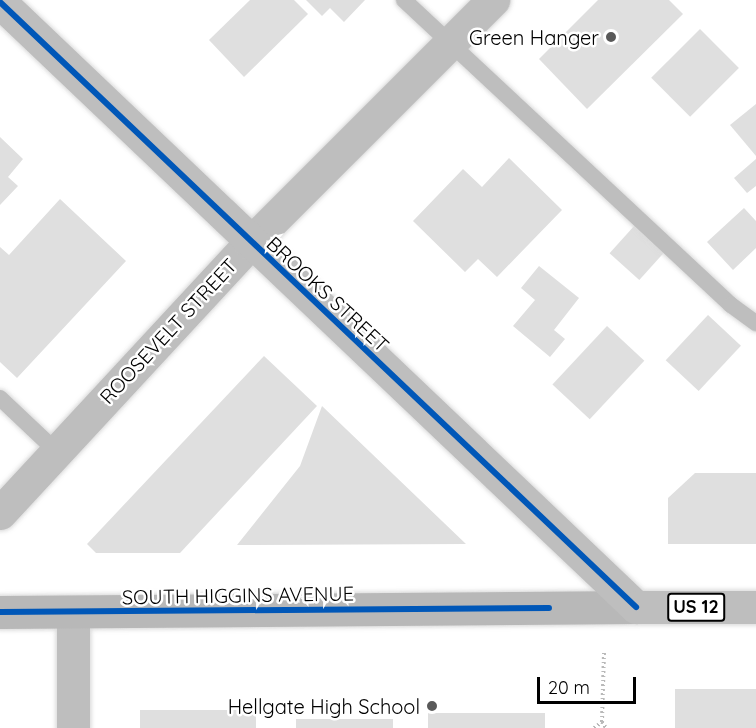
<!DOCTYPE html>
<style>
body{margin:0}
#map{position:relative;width:756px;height:728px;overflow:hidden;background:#fff;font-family:Quicksand,sans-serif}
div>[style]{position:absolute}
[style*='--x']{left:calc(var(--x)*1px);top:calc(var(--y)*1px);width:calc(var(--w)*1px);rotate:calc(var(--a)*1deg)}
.building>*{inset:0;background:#dfdfdf;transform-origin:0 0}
.path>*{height:4px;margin-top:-2px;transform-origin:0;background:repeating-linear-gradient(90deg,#b9b9b9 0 1.5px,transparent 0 4.5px)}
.roads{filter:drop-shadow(0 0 2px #dbdbdb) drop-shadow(0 0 2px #dbdbdb)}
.service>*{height:16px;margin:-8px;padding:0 8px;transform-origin:8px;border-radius:8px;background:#bebebe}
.minor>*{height:33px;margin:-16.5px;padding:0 16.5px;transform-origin:16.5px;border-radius:16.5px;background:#bebebe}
.secondary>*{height:33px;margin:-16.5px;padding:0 16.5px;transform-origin:16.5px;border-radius:16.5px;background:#b8b8b8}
.trunk>*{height:33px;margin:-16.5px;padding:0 16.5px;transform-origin:16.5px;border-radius:16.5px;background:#bebebe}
.cycleway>*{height:6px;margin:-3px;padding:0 3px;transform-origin:3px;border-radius:3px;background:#0057b8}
.dots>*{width:16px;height:16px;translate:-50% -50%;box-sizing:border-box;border:3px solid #fff;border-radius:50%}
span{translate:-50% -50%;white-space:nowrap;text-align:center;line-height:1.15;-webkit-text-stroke:5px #fff;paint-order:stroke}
.shield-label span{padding:2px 4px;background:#fff;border:2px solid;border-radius:4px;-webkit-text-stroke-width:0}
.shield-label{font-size:18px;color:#000;font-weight:700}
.poi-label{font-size:20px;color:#000}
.right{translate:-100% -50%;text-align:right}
.street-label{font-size:20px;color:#000}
.scale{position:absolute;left:537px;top:677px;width:99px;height:27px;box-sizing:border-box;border:3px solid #000;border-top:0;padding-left:8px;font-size:18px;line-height:21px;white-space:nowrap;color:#000;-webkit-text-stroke:4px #fff;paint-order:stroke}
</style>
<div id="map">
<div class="building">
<i style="clip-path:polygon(250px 0,294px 0,308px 14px,244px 77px,209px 40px)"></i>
<i style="clip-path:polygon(306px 0,365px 0,344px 22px,330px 8px,322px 16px)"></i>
<i style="clip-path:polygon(598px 0,669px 0,683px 14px,587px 109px,539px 59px)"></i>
<i style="left:700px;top:29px;width:55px;height:69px;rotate:45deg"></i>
<i style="clip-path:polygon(756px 104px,756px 156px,730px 125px)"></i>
<i style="clip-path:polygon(0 137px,23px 159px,8px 177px,18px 186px,0 205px)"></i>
<i style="clip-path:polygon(509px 158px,562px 210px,497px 277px,478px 259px,465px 272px,413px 221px,463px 169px,482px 187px)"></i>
<i style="clip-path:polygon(756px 159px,756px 186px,747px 193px,734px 178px)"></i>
<i style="clip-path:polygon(60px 199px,126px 261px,17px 378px,0 362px,0 247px,9px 255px)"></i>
<i style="clip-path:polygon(744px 208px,756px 221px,756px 248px,733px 270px,707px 242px)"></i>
<i style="left:635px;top:225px;width:40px;height:38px;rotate:42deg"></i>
<i style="clip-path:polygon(539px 266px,579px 298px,554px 330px,565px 339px,550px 357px,513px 326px,535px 300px,521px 288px)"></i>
<i style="left:708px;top:315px;width:45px;height:62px;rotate:43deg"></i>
<i style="left:607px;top:326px;width:51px;height:80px;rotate:43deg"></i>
<i style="clip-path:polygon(264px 356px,317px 406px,180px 553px,96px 553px,87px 544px)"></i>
<i style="clip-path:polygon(322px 406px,466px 544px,237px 545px,300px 466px)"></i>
<i style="clip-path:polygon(695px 473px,756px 473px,756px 544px,668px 544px,668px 498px)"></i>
<i style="left:756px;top:689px;width:39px;height:81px;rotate:90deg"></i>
<i style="left:256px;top:710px;width:18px;height:116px;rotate:90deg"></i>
<i style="left:428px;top:713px;width:117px;height:15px"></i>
<i style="left:393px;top:719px;width:9px;height:97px;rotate:90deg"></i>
</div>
<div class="path">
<i style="--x:604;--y:653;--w:69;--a:91.7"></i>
<i style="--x:602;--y:722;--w:7;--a:56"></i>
<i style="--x:594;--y:728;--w:10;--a:-37"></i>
</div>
<div class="roads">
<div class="service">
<i style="--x:404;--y:0;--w:447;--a:43"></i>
<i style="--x:731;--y:305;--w:31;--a:36"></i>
<i style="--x:0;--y:398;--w:77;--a:43.4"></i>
</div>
<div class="minor">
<i style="--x:0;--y:513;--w:368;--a:-47.2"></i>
<i style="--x:250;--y:243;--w:344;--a:-45"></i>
<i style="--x:73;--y:613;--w:115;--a:90"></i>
</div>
<div class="secondary">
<i style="--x:0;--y:612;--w:636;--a:-0.45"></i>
</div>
<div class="trunk">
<i style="--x:0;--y:2;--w:878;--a:43.57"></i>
<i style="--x:636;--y:607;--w:120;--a:0"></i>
</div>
</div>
<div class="cycleway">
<i style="--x:0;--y:2;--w:878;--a:43.57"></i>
<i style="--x:0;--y:612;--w:549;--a:-0.42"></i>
</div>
<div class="dots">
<i style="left:611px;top:37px;background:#595959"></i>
<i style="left:432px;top:706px;background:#595959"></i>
</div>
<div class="shield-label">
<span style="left:696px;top:607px">US 12</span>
</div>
<div class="poi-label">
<span class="right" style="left:599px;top:37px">Green Hanger</span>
<span class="right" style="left:420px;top:706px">Hellgate High School</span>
</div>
<div class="street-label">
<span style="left:328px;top:294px;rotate:43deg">BROOKS STREET</span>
<span style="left:168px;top:331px;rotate:-47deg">ROOSEVELT STREET</span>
<span style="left:238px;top:595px;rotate:-1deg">SOUTH HIGGINS AVENUE</span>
</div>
<div class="scale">20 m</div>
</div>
